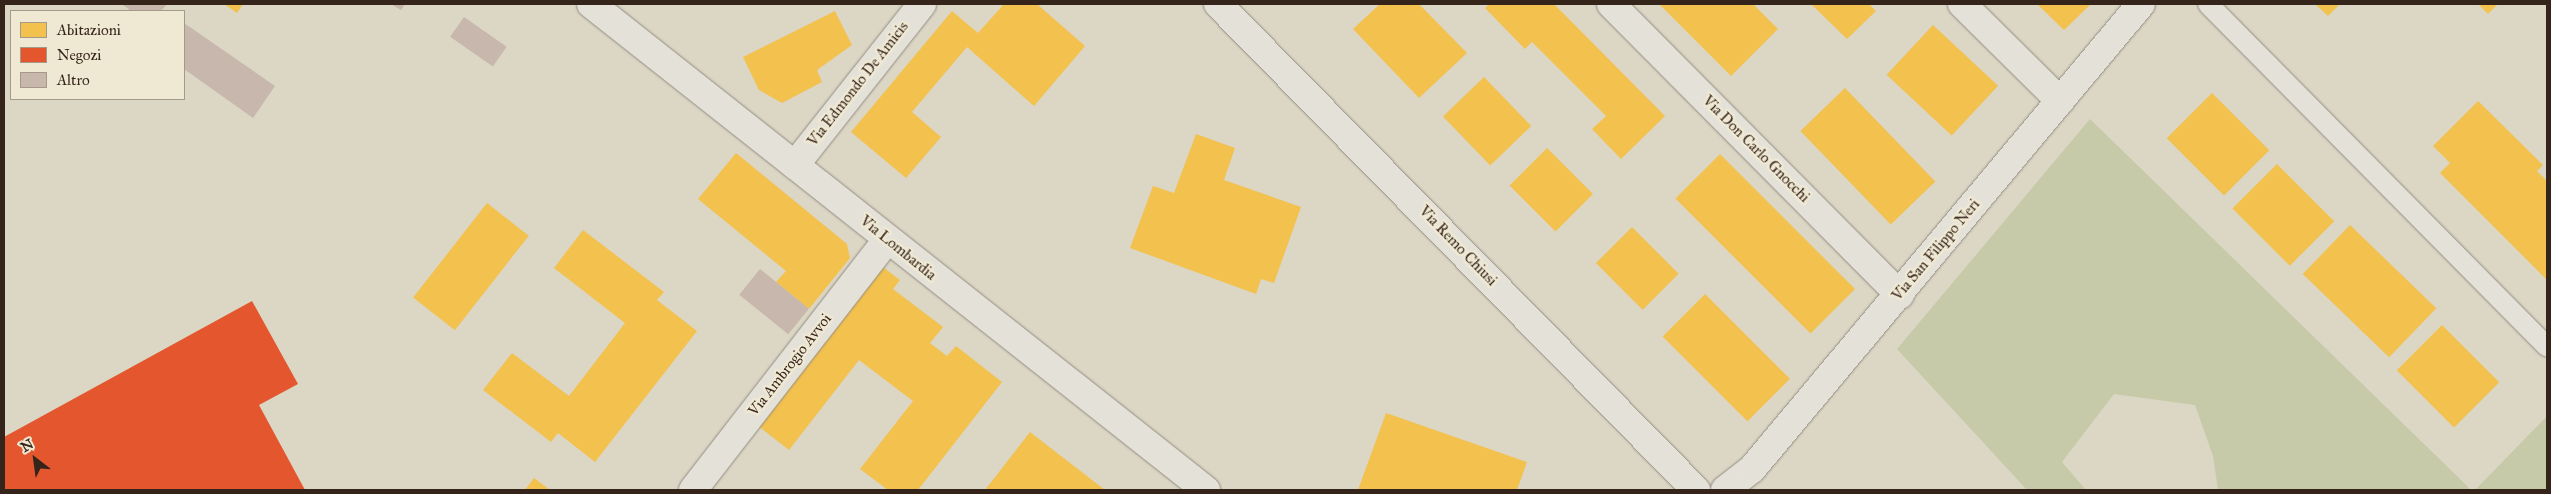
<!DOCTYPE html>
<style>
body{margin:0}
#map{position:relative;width:2551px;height:494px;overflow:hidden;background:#dcd6c5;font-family:"IM FELL Great Primer",serif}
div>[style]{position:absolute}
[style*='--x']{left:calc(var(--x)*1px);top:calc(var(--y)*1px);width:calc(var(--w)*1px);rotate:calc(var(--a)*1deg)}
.green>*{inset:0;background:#c7caa8}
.homes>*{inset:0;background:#f2c14e;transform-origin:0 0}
.shops>*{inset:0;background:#e4572e}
.building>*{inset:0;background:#c7b7ad;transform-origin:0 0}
.roads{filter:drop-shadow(0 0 1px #938d82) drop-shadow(0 0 1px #938d82)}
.lane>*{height:20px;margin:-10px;padding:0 10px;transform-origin:10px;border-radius:10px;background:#e4e1d9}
.street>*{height:28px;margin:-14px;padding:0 14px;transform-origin:14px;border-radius:14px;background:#e4e1d9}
.secondary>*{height:28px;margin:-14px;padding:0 14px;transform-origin:14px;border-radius:14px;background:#e4e1d9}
span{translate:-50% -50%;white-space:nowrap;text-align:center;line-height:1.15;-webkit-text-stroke:5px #efe8d3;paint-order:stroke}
.street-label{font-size:15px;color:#35241a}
.frame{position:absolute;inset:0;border:5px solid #35241a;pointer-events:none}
.legend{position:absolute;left:10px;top:10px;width:175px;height:90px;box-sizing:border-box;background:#efe8d3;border:1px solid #a59a89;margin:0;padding:6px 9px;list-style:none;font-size:15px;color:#35241a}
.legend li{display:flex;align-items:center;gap:10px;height:25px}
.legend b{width:25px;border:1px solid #a59a89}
.north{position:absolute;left:10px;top:434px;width:50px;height:50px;-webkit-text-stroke:4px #efe8d3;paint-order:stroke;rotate:330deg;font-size:14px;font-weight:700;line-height:20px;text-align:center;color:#35241a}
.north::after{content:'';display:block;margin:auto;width:18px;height:22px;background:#35241a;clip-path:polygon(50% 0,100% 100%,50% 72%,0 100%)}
</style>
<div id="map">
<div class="green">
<i style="clip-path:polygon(2090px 119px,2459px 478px,2471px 490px,2218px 490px,2213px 456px,2195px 405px,2114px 394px,2062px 462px,2086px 490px,2027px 490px,1897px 349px)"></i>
<i style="clip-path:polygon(2547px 416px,2547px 490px,2475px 490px)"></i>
</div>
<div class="homes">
<i style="clip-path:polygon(224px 4px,243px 4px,237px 13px)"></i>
<i style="clip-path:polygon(1004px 4px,1037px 4px,1085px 46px,1034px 106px,967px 47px,912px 112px,941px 137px,906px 178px,851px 132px,952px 11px,978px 33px)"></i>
<i style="clip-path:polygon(1380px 4px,1419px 4px,1467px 53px,1419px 98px,1353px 29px)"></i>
<i style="clip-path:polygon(1490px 4px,1554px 4px,1665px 116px,1621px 159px,1592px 129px,1606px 116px,1532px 42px,1525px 49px,1485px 8px)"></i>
<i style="clip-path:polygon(1659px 4px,1753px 4px,1778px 29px,1731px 76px)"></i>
<i style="clip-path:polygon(1811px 4px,1869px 4px,1876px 11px,1847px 39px)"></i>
<i style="clip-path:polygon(2037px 4px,2091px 4px,2064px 30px)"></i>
<i style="clip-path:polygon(2315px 4px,2340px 4px,2328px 16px)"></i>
<i style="clip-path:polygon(2478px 4px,2498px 4px,2488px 14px)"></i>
<i style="clip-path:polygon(835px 11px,852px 45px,817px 70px,822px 82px,782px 103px,759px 90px,743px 57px)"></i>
<i style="left:1933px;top:25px;width:89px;height:68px;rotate:43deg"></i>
<i style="left:1484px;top:77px;width:68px;height:57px;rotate:46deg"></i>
<i style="left:1845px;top:88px;width:130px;height:62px;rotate:46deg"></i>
<i style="left:2212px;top:93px;width:81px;height:64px;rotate:45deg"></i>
<i style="clip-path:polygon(2478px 101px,2543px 165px,2537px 171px,2547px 181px,2547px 280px,2440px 173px,2450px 163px,2433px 146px)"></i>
<i style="clip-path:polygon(1196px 134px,1235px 148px,1224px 180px,1301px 207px,1274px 283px,1261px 279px,1256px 294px,1130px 248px,1153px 186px,1174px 193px)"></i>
<i style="left:1547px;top:148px;width:65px;height:53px;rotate:45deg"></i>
<i style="clip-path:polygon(736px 153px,847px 244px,850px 258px,809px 309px,776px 282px,786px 271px,698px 199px)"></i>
<i style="left:1720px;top:154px;width:191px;height:63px;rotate:45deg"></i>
<i style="left:2277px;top:164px;width:81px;height:63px;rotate:45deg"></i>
<i style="left:487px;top:203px;width:53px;height:120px;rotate:38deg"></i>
<i style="left:2350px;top:225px;width:120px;height:68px;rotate:44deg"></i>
<i style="left:1632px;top:227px;width:66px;height:51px;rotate:45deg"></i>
<i style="clip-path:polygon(583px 230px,664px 292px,657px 300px,697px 331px,595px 462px,558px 433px,551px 442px,483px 390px,512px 353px,569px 396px,625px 323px,554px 268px)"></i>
<i style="clip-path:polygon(880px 265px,900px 280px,893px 289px,943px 327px,930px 343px,947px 356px,956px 346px,1002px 382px,918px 490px,888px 490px,860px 469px,913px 401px,859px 360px,789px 450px,757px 425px)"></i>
<i style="left:1705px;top:294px;width:120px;height:60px;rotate:45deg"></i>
<i style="left:2442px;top:325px;width:81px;height:64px;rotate:45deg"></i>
<i style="clip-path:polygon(1386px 413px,1527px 462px,1517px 490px,1358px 490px)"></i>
<i style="clip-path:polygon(1030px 432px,1105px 490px,985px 490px)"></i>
<i style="clip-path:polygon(534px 478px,550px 490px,525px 490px)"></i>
</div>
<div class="shops">
<i style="clip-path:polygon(252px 301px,298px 384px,259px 405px,305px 490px,4px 490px,4px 437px)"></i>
</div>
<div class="building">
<i style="clip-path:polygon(122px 4px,167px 4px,161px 11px,131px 11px)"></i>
<i style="clip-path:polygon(391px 4px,405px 4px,401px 10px)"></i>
<i style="left:464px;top:17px;width:52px;height:24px;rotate:35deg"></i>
<i style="clip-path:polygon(184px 23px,275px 86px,253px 118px,184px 69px)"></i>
<i style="left:760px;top:269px;width:63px;height:33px;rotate:39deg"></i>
</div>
<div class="roads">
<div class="lane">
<i style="--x:2208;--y:4;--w:482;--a:45.3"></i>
</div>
<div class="street">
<i style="--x:1611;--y:4;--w:410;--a:45.2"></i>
<i style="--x:1962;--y:4;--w:138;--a:44.7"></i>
<i style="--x:795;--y:165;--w:205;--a:-51.7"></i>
<i style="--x:693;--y:490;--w:316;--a:-52.2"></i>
<i style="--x:1725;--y:490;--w:34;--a:-38"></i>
<i style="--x:1752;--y:469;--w:606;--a:-50.09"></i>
</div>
<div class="secondary">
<i style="--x:591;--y:4;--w:784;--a:38.32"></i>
<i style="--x:1218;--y:4;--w:682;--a:45.48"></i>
</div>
</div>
<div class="street-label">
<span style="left:858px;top:84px;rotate:-52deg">Via Edmondo De Amicis</span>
<span style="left:1756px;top:149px;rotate:45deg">Via Don Carlo Gnocchi</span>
<span style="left:1458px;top:246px;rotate:46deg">Via Remo Chiusi</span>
<span style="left:898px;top:248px;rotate:39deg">Via Lombardia</span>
<span style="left:1936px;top:250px;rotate:-50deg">Via San Filippo Neri</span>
<span style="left:790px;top:365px;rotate:-52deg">Via Ambrogio Avvoi</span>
</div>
<div class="frame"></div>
<ul class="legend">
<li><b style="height:14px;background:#f2c14e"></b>Abitazioni</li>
<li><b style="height:14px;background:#e4572e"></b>Negozi</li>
<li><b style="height:14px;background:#c7b7ad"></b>Altro</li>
</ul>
<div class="north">N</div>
</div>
